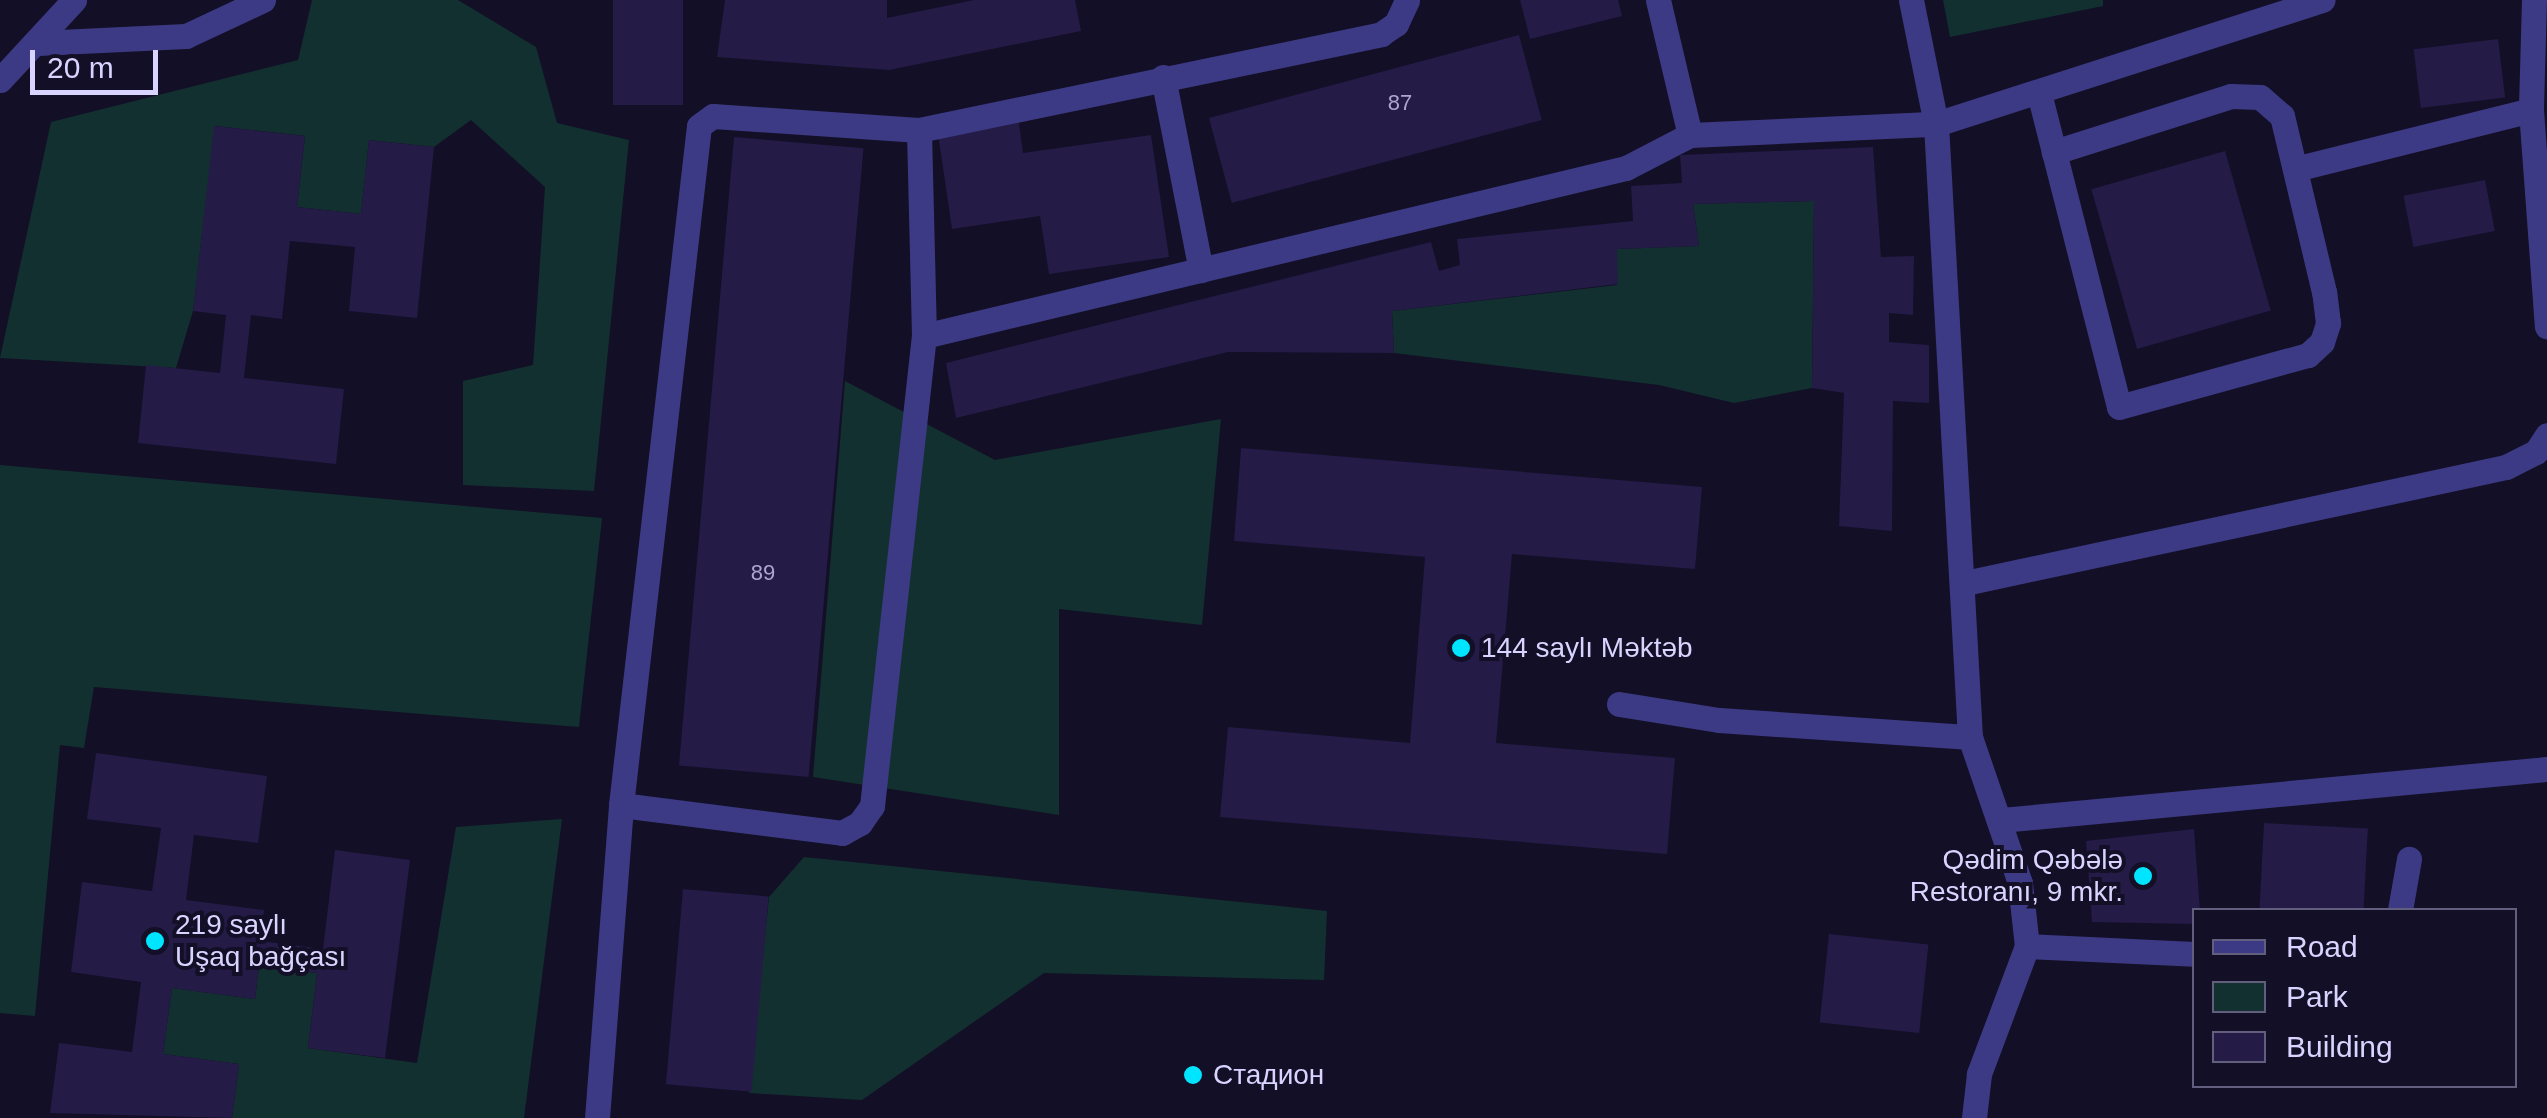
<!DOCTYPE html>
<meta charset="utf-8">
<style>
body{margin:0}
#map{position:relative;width:2547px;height:1118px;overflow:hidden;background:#130f26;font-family:Arial,sans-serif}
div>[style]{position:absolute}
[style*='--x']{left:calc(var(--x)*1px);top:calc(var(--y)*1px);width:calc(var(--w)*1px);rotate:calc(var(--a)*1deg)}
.green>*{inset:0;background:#12302f}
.building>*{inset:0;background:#241b47;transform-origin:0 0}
.minor>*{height:25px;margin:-12.5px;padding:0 12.5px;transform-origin:12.5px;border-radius:12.5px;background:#3d3a85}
.dots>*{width:28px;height:28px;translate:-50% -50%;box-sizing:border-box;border:5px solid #130f26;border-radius:50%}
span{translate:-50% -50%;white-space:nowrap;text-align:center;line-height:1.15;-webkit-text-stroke:8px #130f26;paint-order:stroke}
.number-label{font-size:22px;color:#aca6d1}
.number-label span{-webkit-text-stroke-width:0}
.poi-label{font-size:28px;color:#d9d4ff}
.left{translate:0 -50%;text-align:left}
.right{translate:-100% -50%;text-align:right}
.legend{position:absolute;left:2192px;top:908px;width:325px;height:180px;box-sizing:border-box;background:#130f26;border:2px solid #625e7d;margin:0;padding:12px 18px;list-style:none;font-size:30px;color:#d9d4ff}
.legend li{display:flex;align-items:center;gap:20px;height:50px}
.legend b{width:50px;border:2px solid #625e7d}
.scale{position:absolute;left:30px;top:50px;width:128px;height:45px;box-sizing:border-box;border:5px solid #d9d4ff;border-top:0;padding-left:12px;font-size:30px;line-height:35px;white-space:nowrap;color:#d9d4ff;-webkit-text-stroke:8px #130f26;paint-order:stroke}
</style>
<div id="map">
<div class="green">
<i style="clip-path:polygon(312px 0,458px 0,536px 47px,557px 123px,629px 140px,594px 491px,463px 485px,463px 381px,533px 365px,545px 187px,471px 120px,434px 147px,369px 140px,361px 214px,297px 207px,305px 136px,215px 126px,193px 311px,176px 368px,0 358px,51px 122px,298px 60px)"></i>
<i style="clip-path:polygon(1943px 0,2103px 0,2103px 6px,1950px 37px)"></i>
<i style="clip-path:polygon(1814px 201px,1812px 388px,1734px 403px,1659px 385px,1394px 353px,1392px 311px,1617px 285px,1617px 249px,1699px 246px,1693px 204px)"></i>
<i style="clip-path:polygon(845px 381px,995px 460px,1221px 419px,1202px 625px,1059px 609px,1059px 815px,813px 777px)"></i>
<i style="clip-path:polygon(0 465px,602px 518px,579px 727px,94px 687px,84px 748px,60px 745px,35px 1016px,0 1013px)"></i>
<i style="clip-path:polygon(562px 819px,524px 1118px,232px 1118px,239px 1064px,163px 1054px,172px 988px,255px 999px,259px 966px,317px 973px,308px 1048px,417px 1063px,456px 827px)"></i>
<i style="clip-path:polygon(804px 857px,1327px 911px,1324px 980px,1044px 973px,862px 1100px,749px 1093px,769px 897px)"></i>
</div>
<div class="building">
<i style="left:613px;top:0;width:70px;height:105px"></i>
<i style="clip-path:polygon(725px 0,887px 0,887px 18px,974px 0,1075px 0,1081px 31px,889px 70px,717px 57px)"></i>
<i style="clip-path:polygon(1520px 0,1618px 0,1622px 16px,1530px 39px)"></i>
<i style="left:1519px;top:35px;width:88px;height:321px;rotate:75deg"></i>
<i style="left:2498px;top:39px;width:59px;height:85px;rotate:83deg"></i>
<i style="clip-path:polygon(1018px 115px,1023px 153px,1151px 135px,1169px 257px,1049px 274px,1040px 216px,952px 229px,937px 127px)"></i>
<i style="clip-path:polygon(214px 126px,305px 136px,297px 207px,361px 214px,369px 140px,434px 147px,417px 318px,349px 311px,355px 247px,290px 241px,282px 319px,251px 315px,244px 378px,344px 389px,336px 464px,138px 443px,146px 365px,220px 373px,226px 315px,193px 311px)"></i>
<i style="left:734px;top:137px;width:130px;height:631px;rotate:5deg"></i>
<i style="clip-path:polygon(1873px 147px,1881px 257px,1914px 256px,1913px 315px,1889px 313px,1889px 342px,1929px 345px,1929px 403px,1893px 401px,1892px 531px,1839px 526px,1844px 393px,1812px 388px,1814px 201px,1693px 204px,1699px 246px,1617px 249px,1618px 284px,1392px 311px,1394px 353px,1228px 352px,956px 418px,946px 363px,1431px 242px,1439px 271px,1460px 265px,1457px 239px,1633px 221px,1631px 186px,1682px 183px,1680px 155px)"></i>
<i style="left:2225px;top:151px;width:166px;height:139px;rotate:74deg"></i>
<i style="left:2485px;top:180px;width:52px;height:83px;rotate:79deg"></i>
<i style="clip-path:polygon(1241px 448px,1702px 487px,1695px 569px,1512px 554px,1496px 743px,1675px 758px,1667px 854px,1220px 817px,1228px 727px,1410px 743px,1425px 557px,1234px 541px)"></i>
<i style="clip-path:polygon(96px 753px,267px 776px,258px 843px,194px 835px,186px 900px,264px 910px,260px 941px,323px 949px,335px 850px,410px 860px,385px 1058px,308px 1048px,317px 973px,259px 966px,255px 999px,172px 988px,163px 1054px,239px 1064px,232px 1118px,50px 1113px,59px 1043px,132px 1052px,141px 982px,71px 972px,82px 882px,152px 891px,161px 828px,87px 819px)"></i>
<i style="left:2264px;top:823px;width:104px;height:87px;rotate:3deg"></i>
<i style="clip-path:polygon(2194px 829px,2200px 910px,2194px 910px,2194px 924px,2092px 922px,2086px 841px)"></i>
<i style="left:683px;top:889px;width:86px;height:196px;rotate:5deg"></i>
<i style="left:1829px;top:934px;width:100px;height:89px;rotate:6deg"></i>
</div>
<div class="minor">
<i style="--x:1658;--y:0;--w:139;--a:76.7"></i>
<i style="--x:1911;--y:0;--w:126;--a:78.6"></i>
<i style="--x:1936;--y:124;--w:614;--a:86.83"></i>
<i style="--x:1970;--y:737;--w:154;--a:71.1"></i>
<i style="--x:2020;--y:883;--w:63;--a:83.7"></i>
<i style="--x:2027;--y:946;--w:137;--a:110.6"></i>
<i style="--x:1979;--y:1074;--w:44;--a:96.5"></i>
<i style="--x:2534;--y:0;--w:110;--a:91.6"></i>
<i style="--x:2531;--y:110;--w:217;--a:85.8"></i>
<i style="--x:38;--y:43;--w:148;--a:-2.7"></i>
<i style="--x:186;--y:36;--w:85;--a:-25.1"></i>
<i style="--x:1163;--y:77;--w:197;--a:78.9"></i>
<i style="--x:0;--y:80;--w:109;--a:-47.2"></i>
<i style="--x:2039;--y:93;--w:324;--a:75.7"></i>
<i style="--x:2119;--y:407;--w:196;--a:-15.4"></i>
<i style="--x:2308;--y:355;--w:19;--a:-43"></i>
<i style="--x:2322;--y:342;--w:20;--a:-72"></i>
<i style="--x:2328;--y:323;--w:31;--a:-97"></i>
<i style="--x:2324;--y:292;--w:181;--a:-103.4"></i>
<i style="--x:2282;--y:116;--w:29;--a:-139"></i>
<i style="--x:2260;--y:97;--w:29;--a:-178"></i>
<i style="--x:2231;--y:96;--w:186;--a:162.4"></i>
<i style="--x:2295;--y:169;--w:243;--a:-14"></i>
<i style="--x:924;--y:336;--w:722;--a:-13.46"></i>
<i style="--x:1626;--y:168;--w:72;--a:-27.3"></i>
<i style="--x:1690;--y:135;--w:246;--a:-2.6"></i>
<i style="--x:1936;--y:124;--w:406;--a:-17.8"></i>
<i style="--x:1965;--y:583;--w:553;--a:-12.1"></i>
<i style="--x:2506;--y:467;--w:34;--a:-27"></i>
<i style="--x:2536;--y:452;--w:20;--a:-57"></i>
<i style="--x:1619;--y:704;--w:101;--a:9.1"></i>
<i style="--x:1719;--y:720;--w:252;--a:3.9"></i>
<i style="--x:621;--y:805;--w:223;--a:7.2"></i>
<i style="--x:842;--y:833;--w:21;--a:-29"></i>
<i style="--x:860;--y:823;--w:21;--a:-55"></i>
<i style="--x:872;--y:806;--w:473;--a:-83.7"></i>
<i style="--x:924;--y:336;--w:206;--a:-91.4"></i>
<i style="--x:2001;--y:820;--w:548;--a:-5.34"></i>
<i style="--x:2400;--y:910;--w:52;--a:-80"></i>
<i style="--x:2027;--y:946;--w:167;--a:2.7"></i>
<i style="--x:597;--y:1118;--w:314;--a:-85.6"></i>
<i style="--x:621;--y:805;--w:683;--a:-83.45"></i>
<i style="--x:699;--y:126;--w:17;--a:-36"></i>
<i style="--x:713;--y:116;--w:206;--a:3.9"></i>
<i style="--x:919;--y:130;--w:472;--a:-11.7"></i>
<i style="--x:1381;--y:34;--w:18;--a:-34"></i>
<i style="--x:1396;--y:24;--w:26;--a:-65"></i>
</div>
<div class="dots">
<i style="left:1461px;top:648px;background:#00e5ff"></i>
<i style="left:2143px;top:876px;background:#00e5ff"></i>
<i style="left:155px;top:941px;background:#00e5ff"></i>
<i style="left:1193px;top:1075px;background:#00e5ff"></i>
</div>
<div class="number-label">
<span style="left:1400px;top:103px">87</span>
<span style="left:763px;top:573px">89</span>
</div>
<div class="poi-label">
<span class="left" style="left:1481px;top:648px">144 saylı Məktəb</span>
<span class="right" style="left:2123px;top:876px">Qədim Qəbələ<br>Restoranı, 9 mkr.</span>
<span class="left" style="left:175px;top:941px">219 saylı<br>Uşaq bağçası</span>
<span class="left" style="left:1213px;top:1075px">Стадион</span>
</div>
<ul class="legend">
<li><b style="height:12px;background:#3d3a85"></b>Road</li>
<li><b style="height:28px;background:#12302f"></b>Park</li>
<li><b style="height:28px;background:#241b47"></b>Building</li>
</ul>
<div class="scale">20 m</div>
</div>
